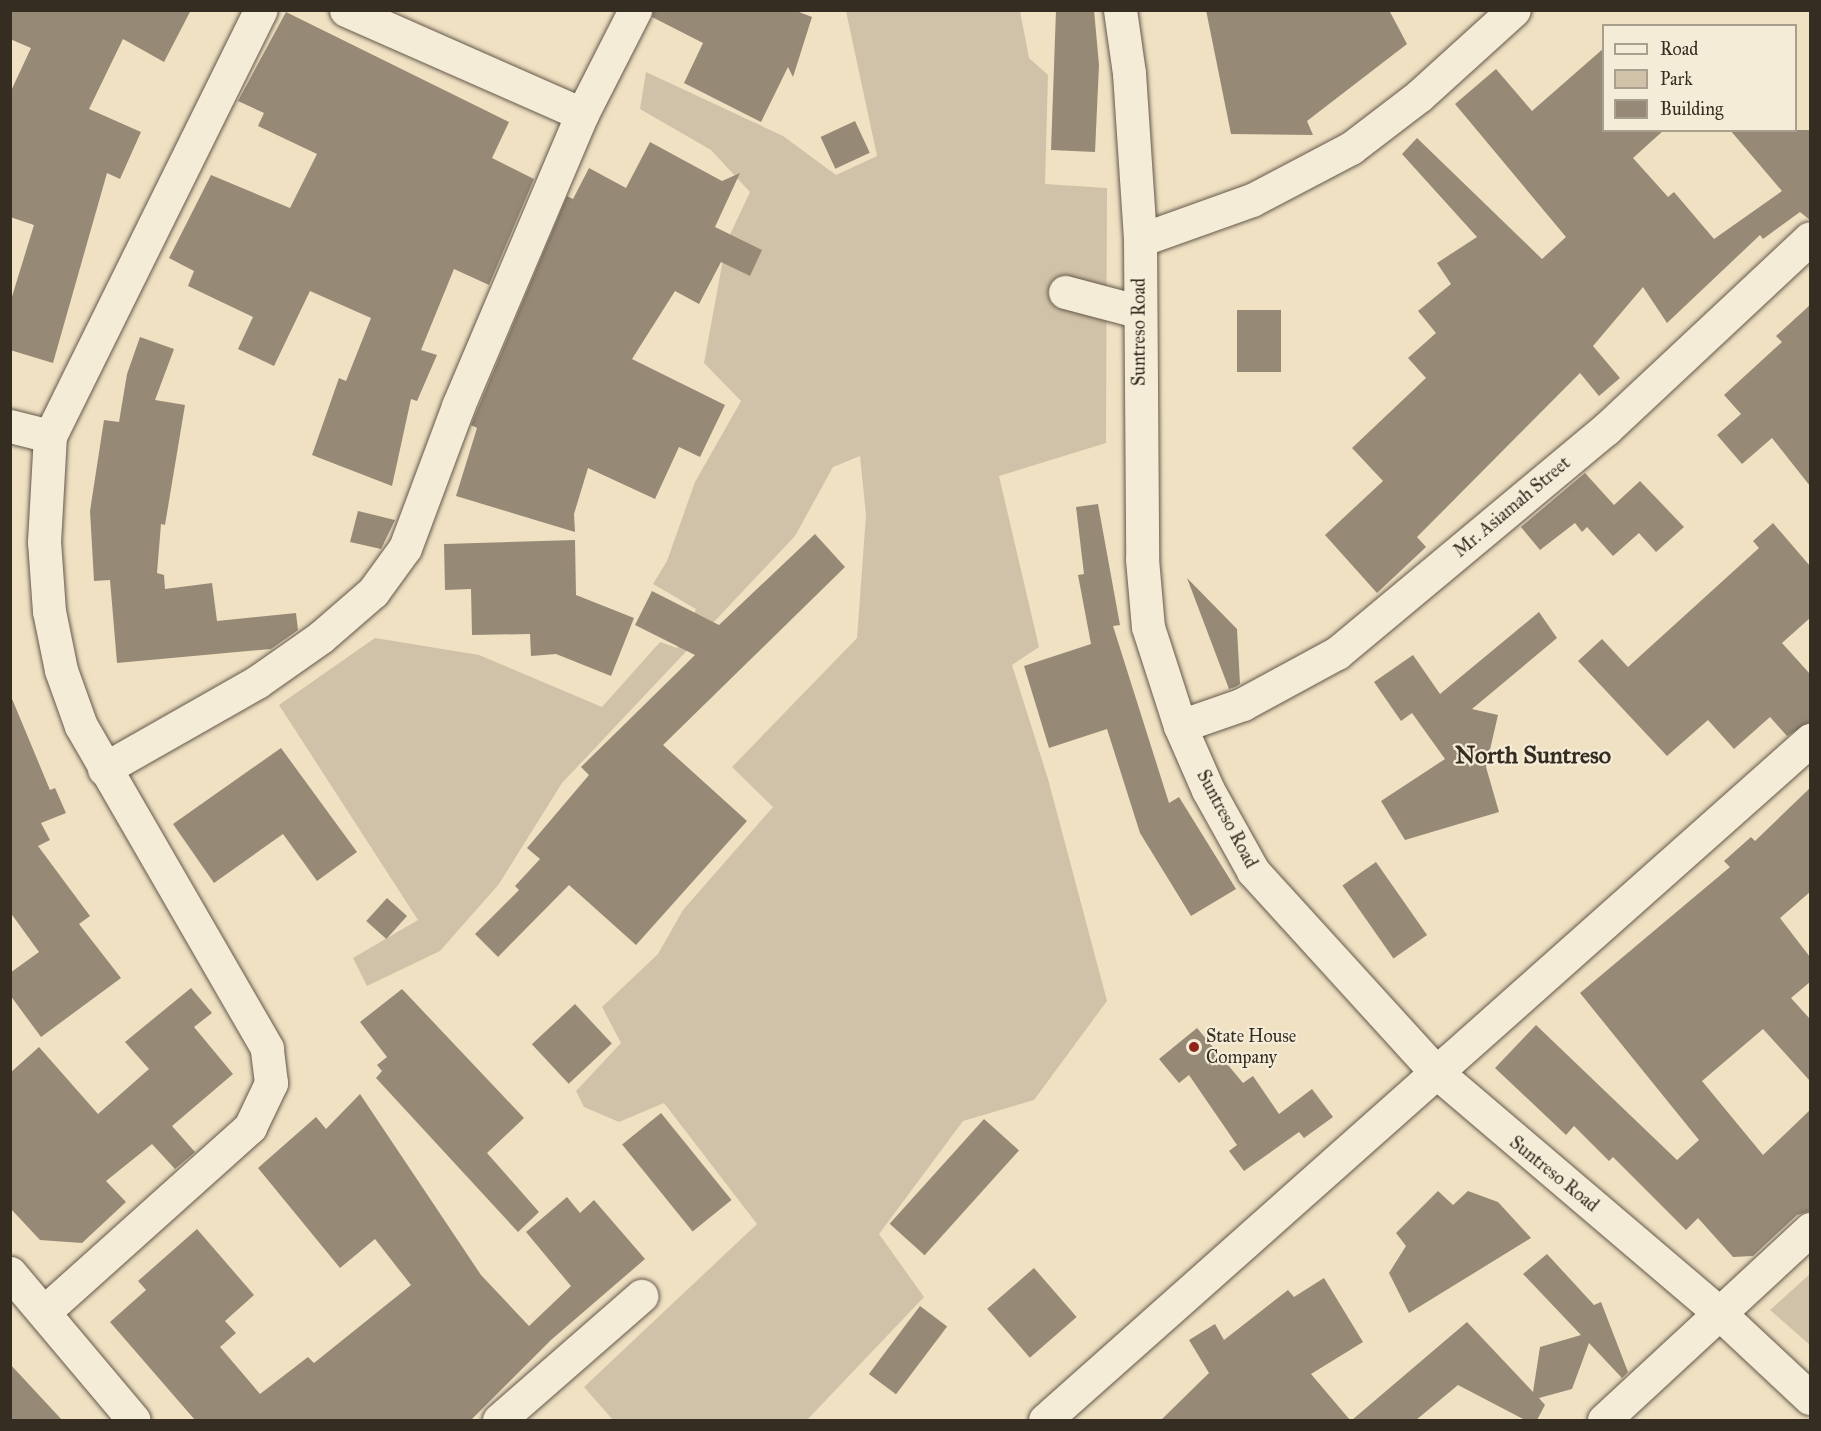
<!DOCTYPE html>
<style>
body{margin:0}
#map{position:relative;width:1821px;height:1431px;overflow:hidden;background:#f0e1c3;font-family:"IM FELL Great Primer",serif}
div>[style]{position:absolute}
[style*='--x']{left:calc(var(--x)*1px);top:calc(var(--y)*1px);width:calc(var(--w)*1px);rotate:calc(var(--a)*1deg)}
.green>*{inset:0;background:#d0c2a8}
.building>*{inset:0;background:#968a76;transform-origin:0 0}
.roads{filter:drop-shadow(0 0 2px #64594a) drop-shadow(0 0 2px #64594a)}
.minor>*{height:33px;margin:-16.5px;padding:0 16.5px;transform-origin:16.5px;border-radius:16.5px;background:#f5ecd8}
.dots>*{width:16px;height:16px;translate:-50% -50%;box-sizing:border-box;border:3px solid #f5ecd8;border-radius:50%}
span{translate:-50% -50%;white-space:nowrap;text-align:center;line-height:1.15;-webkit-text-stroke:4.5px #f5ecd8;paint-order:stroke}
.street-label{font-size:18px;color:#352c22}
.poi-label{font-size:18px;color:#352c22}
.left{translate:0 -50%;text-align:left}
.district-label{font-size:24px;color:#352c22;font-weight:700}
.frame{position:absolute;inset:0;border:12px solid #352c22;pointer-events:none}
.legend{position:absolute;left:1602px;top:24px;width:195px;height:108px;box-sizing:border-box;background:#f5ecd8;border:2px solid #a89f8f;margin:0;padding:8px 10px;list-style:none;font-size:18px;color:#352c22}
.legend li{display:flex;align-items:center;gap:12px;height:30px}
.legend b{width:30px;border:2px solid #a89f8f}
</style>
<div id="map">
<div class="green">
<i style="clip-path:polygon(846px 11px,1020px 11px,1029px 58px,1048px 75px,1045px 184px,1107px 188px,1106px 443px,999px 476px,1039px 647px,1012px 665px,1048px 779px,1107px 1001px,1034px 1100px,963px 1121px,879px 1234px,924px 1297px,807px 1420px,613px 1420px,584px 1387px,757px 1224px,664px 1103px,619px 1122px,584px 1107px,576px 1091px,621px 1043px,602px 1007px,658px 954px,683px 910px,773px 807px,732px 767px,857px 638px,866px 515px,860px 456px,833px 467px,795px 536px,562px 783px,499px 884px,440px 951px,367px 986px,353px 958px,418px 920px,279px 705px,375px 638px,479px 655px,602px 707px,660px 642px,677px 648px,696px 609px,653px 584px,667px 561px,695px 482px,741px 401px,704px 363px,726px 243px,750px 192px,711px 150px,640px 109px,646px 72px,783px 136px,836px 175px,877px 156px)"></i>
<i style="clip-path:polygon(1810px 1274px,1810px 1345px,1770px 1310px)"></i>
</div>
<div class="building">
<i style="clip-path:polygon(10px 10px,191px 10px,164px 62px,123px 39px,89px 109px,141px 132px,120px 179px,107px 173px,53px 363px,10px 350px,10px 303px,34px 225px,10px 217px,10px 93px,31px 48px,10px 39px)"></i>
<i style="clip-path:polygon(653px 10px,794px 10px,812px 17px,793px 77px,788px 67px,761px 122px,684px 83px,703px 43px,652px 17px)"></i>
<i style="clip-path:polygon(1056px 10px,1094px 10px,1099px 65px,1095px 152px,1051px 150px)"></i>
<i style="clip-path:polygon(1206px 10px,1389px 10px,1407px 44px,1307px 121px,1313px 135px,1231px 134px)"></i>
<i style="clip-path:polygon(286px 12px,509px 122px,492px 158px,534px 179px,489px 285px,454px 269px,421px 350px,437px 355px,417px 401px,411px 399px,392px 486px,312px 455px,339px 378px,346px 381px,371px 318px,310px 291px,274px 366px,238px 349px,253px 317px,188px 286px,194px 271px,169px 258px,211px 175px,290px 208px,317px 154px,258px 126px,264px 113px,238px 101px)"></i>
<i style="clip-path:polygon(1604px 48px,1604px 130px,1664px 130px,1633px 158px,1668px 197px,1674px 192px,1714px 239px,1782px 191px,1730px 130px,1810px 130px,1810px 220px,1800px 212px,1763px 239px,1760px 235px,1667px 323px,1643px 287px,1593px 346px,1620px 378px,1599px 396px,1580px 373px,1417px 537px,1426px 547px,1377px 593px,1325px 535px,1383px 481px,1352px 448px,1426px 378px,1408px 358px,1436px 333px,1418px 311px,1451px 284px,1437px 263px,1477px 237px,1402px 154px,1417px 138px,1542px 259px,1566px 237px,1455px 104px,1496px 69px,1532px 111px)"></i>
<i style="left:855px;top:121px;width:35px;height:38px;rotate:65deg"></i>
<i style="clip-path:polygon(650px 142px,722px 181px,740px 173px,715px 227px,762px 250px,750px 276px,721px 262px,699px 304px,675px 291px,632px 359px,725px 405px,700px 457px,679px 447px,655px 499px,588px 468px,574px 514px,575px 532px,456px 496px,477px 428px,471px 425px,567px 196px,573px 199px,589px 168px,626px 188px)"></i>
<i style="clip-path:polygon(1810px 305px,1810px 486px,1772px 438px,1742px 464px,1717px 435px,1741px 414px,1724px 395px,1782px 342px,1776px 336px)"></i>
<i style="left:1237px;top:310px;width:44px;height:62px"></i>
<i style="clip-path:polygon(140px 337px,174px 349px,155px 400px,185px 405px,165px 525px,161px 524px,157px 573px,164px 575px,165px 589px,212px 583px,217px 621px,296px 613px,298px 630px,271px 649px,117px 663px,110px 580px,94px 581px,90px 511px,104px 420px,119px 422px,127px 374px)"></i>
<i style="clip-path:polygon(1585px 473px,1614px 505px,1640px 481px,1684px 527px,1656px 552px,1639px 533px,1613px 556px,1587px 527px,1582px 532px,1575px 523px,1540px 550px,1521px 527px)"></i>
<i style="clip-path:polygon(1098px 504px,1120px 625px,1113px 626px,1169px 803px,1179px 797px,1236px 889px,1191px 916px,1140px 833px,1107px 729px,1049px 748px,1024px 666px,1091px 644px,1078px 575px,1084px 574px,1076px 507px)"></i>
<i style="clip-path:polygon(358px 511px,395px 520px,381px 549px,350px 542px)"></i>
<i style="clip-path:polygon(1773px 523px,1810px 566px,1810px 618px,1782px 643px,1810px 674px,1810px 722px,1787px 736px,1770px 717px,1734px 749px,1708px 720px,1667px 756px,1578px 661px,1602px 639px,1628px 667px,1759px 548px,1753px 541px)"></i>
<i style="clip-path:polygon(815px 534px,845px 567px,663px 745px,747px 821px,636px 945px,569px 885px,498px 957px,475px 934px,519px 890px,515px 886px,540px 859px,527px 848px,589px 775px,581px 767px,695px 655px,635px 625px,652px 591px,719px 625px)"></i>
<i style="clip-path:polygon(575px 540px,576px 595px,634px 618px,611px 676px,556px 654px,531px 656px,530px 634px,472px 635px,471px 589px,445px 590px,444px 544px)"></i>
<i style="clip-path:polygon(1187px 578px,1237px 629px,1240px 684px,1235px 687px,1229px 689px)"></i>
<i style="clip-path:polygon(1539px 612px,1557px 638px,1472px 709px,1498px 715px,1486px 767px,1499px 812px,1405px 840px,1381px 801px,1445px 759px,1412px 713px,1401px 721px,1374px 682px,1413px 655px,1440px 694px)"></i>
<i style="clip-path:polygon(10px 694px,50px 790px,55px 788px,66px 813px,41px 823px,50px 840px,38px 846px,90px 916px,79px 924px,121px 978px,41px 1037px,10px 995px,10px 973px,39px 952px,10px 912px)"></i>
<i style="clip-path:polygon(281px 748px,357px 852px,317px 881px,283px 834px,214px 883px,173px 824px)"></i>
<i style="clip-path:polygon(1810px 788px,1810px 892px,1780px 918px,1810px 957px,1810px 982px,1791px 998px,1810px 1019px,1810px 1081px,1763px 1029px,1702px 1081px,1763px 1155px,1810px 1110px,1810px 1211px,1797px 1215px,1753px 1256px,1733px 1257px,1698px 1218px,1686px 1230px,1613px 1157px,1609px 1161px,1574px 1126px,1566px 1135px,1495px 1068px,1536px 1025px,1677px 1160px,1699px 1140px,1580px 993px,1730px 867px,1724px 861px,1751px 837px,1755px 841px)"></i>
<i style="left:1376px;top:862px;width:89px;height:41px;rotate:55deg"></i>
<i style="left:387px;top:898px;width:27px;height:31px;rotate:42deg"></i>
<i style="clip-path:polygon(191px 988px,212px 1013px,194px 1027px,233px 1074px,172px 1126px,195px 1152px,175px 1169px,152px 1144px,106px 1181px,126px 1202px,82px 1243px,40px 1240px,10px 1208px,10px 1073px,39px 1047px,98px 1114px,149px 1069px,125px 1042px)"></i>
<i style="clip-path:polygon(402px 989px,524px 1118px,487px 1153px,539px 1212px,518px 1232px,376px 1078px,382px 1071px,377px 1065px,387px 1057px,360px 1022px)"></i>
<i style="left:575px;top:1004px;width:54px;height:59px;rotate:47deg"></i>
<i style="clip-path:polygon(1197px 1028px,1243px 1083px,1253px 1076px,1279px 1114px,1312px 1089px,1333px 1117px,1304px 1138px,1299px 1132px,1244px 1171px,1229px 1151px,1237px 1145px,1189px 1075px,1179px 1083px,1159px 1059px)"></i>
<i style="clip-path:polygon(360px 1094px,481px 1275px,529px 1326px,571px 1286px,526px 1232px,567px 1197px,580px 1213px,594px 1200px,645px 1259px,551px 1340px,471px 1420px,195px 1420px,110px 1322px,146px 1290px,138px 1281px,197px 1229px,254px 1295px,225px 1321px,236px 1333px,220px 1347px,260px 1394px,308px 1357px,314px 1363px,411px 1285px,375px 1239px,340px 1268px,258px 1168px,316px 1117px,326px 1129px)"></i>
<i style="left:661px;top:1113px;width:112px;height:50px;rotate:51deg"></i>
<i style="left:984px;top:1119px;width:47px;height:141px;rotate:42deg"></i>
<i style="clip-path:polygon(1438px 1191px,1453px 1205px,1468px 1191px,1498px 1202px,1531px 1238px,1409px 1313px,1389px 1273px,1406px 1246px,1396px 1233px)"></i>
<i style="clip-path:polygon(1547px 1254px,1594px 1305px,1601px 1302px,1628px 1372px,1622px 1378px,1589px 1343px,1572px 1389px,1539px 1398px,1545px 1405px,1537px 1420px,1525px 1420px,1458px 1385px,1416px 1420px,1352px 1420px,1467px 1322px,1533px 1392px,1540px 1347px,1581px 1335px,1523px 1274px)"></i>
<i style="left:1034px;top:1268px;width:65px;height:62px;rotate:49deg"></i>
<i style="clip-path:polygon(1324px 1278px,1363px 1342px,1311px 1374px,1350px 1420px,1161px 1420px,1209px 1373px,1189px 1340px,1215px 1324px,1224px 1340px,1288px 1290px,1294px 1297px)"></i>
<i style="left:920px;top:1306px;width:34px;height:85px;rotate:37deg"></i>
<i style="clip-path:polygon(10px 1364px,62px 1420px,10px 1420px)"></i>
</div>
<div class="roads">
<div class="minor">
<i style="--x:346;--y:10;--w:258;--a:23.8"></i>
<i style="--x:1120;--y:10;--w:64;--a:81.9"></i>
<i style="--x:1129;--y:73;--w:167;--a:86.2"></i>
<i style="--x:1140;--y:240;--w:319;--a:89.6"></i>
<i style="--x:1142;--y:559;--w:68;--a:85"></i>
<i style="--x:1148;--y:627;--w:104;--a:72.1"></i>
<i style="--x:1180;--y:726;--w:70;--a:66.4"></i>
<i style="--x:1208;--y:790;--w:93;--a:60.9"></i>
<i style="--x:1253;--y:871;--w:270;--a:47.7"></i>
<i style="--x:1435;--y:1071;--w:372;--a:40.4"></i>
<i style="--x:1718;--y:1312;--w:126;--a:43.1"></i>
<i style="--x:1140;--y:240;--w:119;--a:-19.7"></i>
<i style="--x:1252;--y:200;--w:112;--a:-27.7"></i>
<i style="--x:1351;--y:148;--w:86;--a:-37.4"></i>
<i style="--x:1419;--y:96;--w:128;--a:-42.2"></i>
<i style="--x:1065;--y:292;--w:74;--a:14.8"></i>
<i style="--x:10;--y:426;--w:41;--a:14"></i>
<i style="--x:1180;--y:726;--w:67;--a:-19.2"></i>
<i style="--x:1243;--y:704;--w:107;--a:-28.5"></i>
<i style="--x:1337;--y:653;--w:350;--a:-39.8"></i>
<i style="--x:1606;--y:429;--w:279;--a:-43.1"></i>
<i style="--x:104;--y:769;--w:176;--a:-29.6"></i>
<i style="--x:257;--y:682;--w:78;--a:-35.1"></i>
<i style="--x:321;--y:637;--w:69;--a:-40.9"></i>
<i style="--x:373;--y:592;--w:54;--a:-54"></i>
<i style="--x:405;--y:548;--w:152;--a:-69.5"></i>
<i style="--x:458;--y:406;--w:317;--a:-67"></i>
<i style="--x:582;--y:114;--w:117;--a:-63"></i>
<i style="--x:10;--y:1273;--w:192;--a:49.9"></i>
<i style="--x:44;--y:1312;--w:277;--a:-41.9"></i>
<i style="--x:250;--y:1127;--w:49;--a:-64.5"></i>
<i style="--x:271;--y:1083;--w:35;--a:-97"></i>
<i style="--x:267;--y:1048;--w:372;--a:-120"></i>
<i style="--x:81;--y:726;--w:59;--a:-109.7"></i>
<i style="--x:61;--y:670;--w:60;--a:-101.5"></i>
<i style="--x:49;--y:611;--w:69;--a:-94.1"></i>
<i style="--x:44;--y:542;--w:106;--a:-86.8"></i>
<i style="--x:50;--y:436;--w:475;--a:-63.7"></i>
<i style="--x:499;--y:1420;--w:189;--a:-41.1"></i>
<i style="--x:1045;--y:1420;--w:1024;--a:-41.63"></i>
<i style="--x:1604;--y:1420;--w:281;--a:-42.8"></i>
</div>
</div>
<div class="dots">
<i style="left:1194px;top:1047px;background:#8f2418"></i>
</div>
<div class="street-label">
<span style="left:1139px;top:332px;rotate:-90deg">Suntreso Road</span>
<span style="left:1512px;top:507px;rotate:-40deg">Mr. Asiamah Street</span>
<span style="left:1227px;top:819px;rotate:62deg">Suntreso Road</span>
<span style="left:1554px;top:1174px;rotate:39deg">Suntreso Road</span>
</div>
<div class="poi-label">
<span class="left" style="left:1206px;top:1047px">State House<br>Company</span>
</div>
<div class="district-label">
<span style="left:1533px;top:756px">North Suntreso</span>
</div>
<div class="frame"></div>
<ul class="legend">
<li><b style="height:8px;background:#f5ecd8"></b>Road</li>
<li><b style="height:16px;background:#d0c2a8"></b>Park</li>
<li><b style="height:16px;background:#968a76"></b>Building</li>
</ul>
</div>
